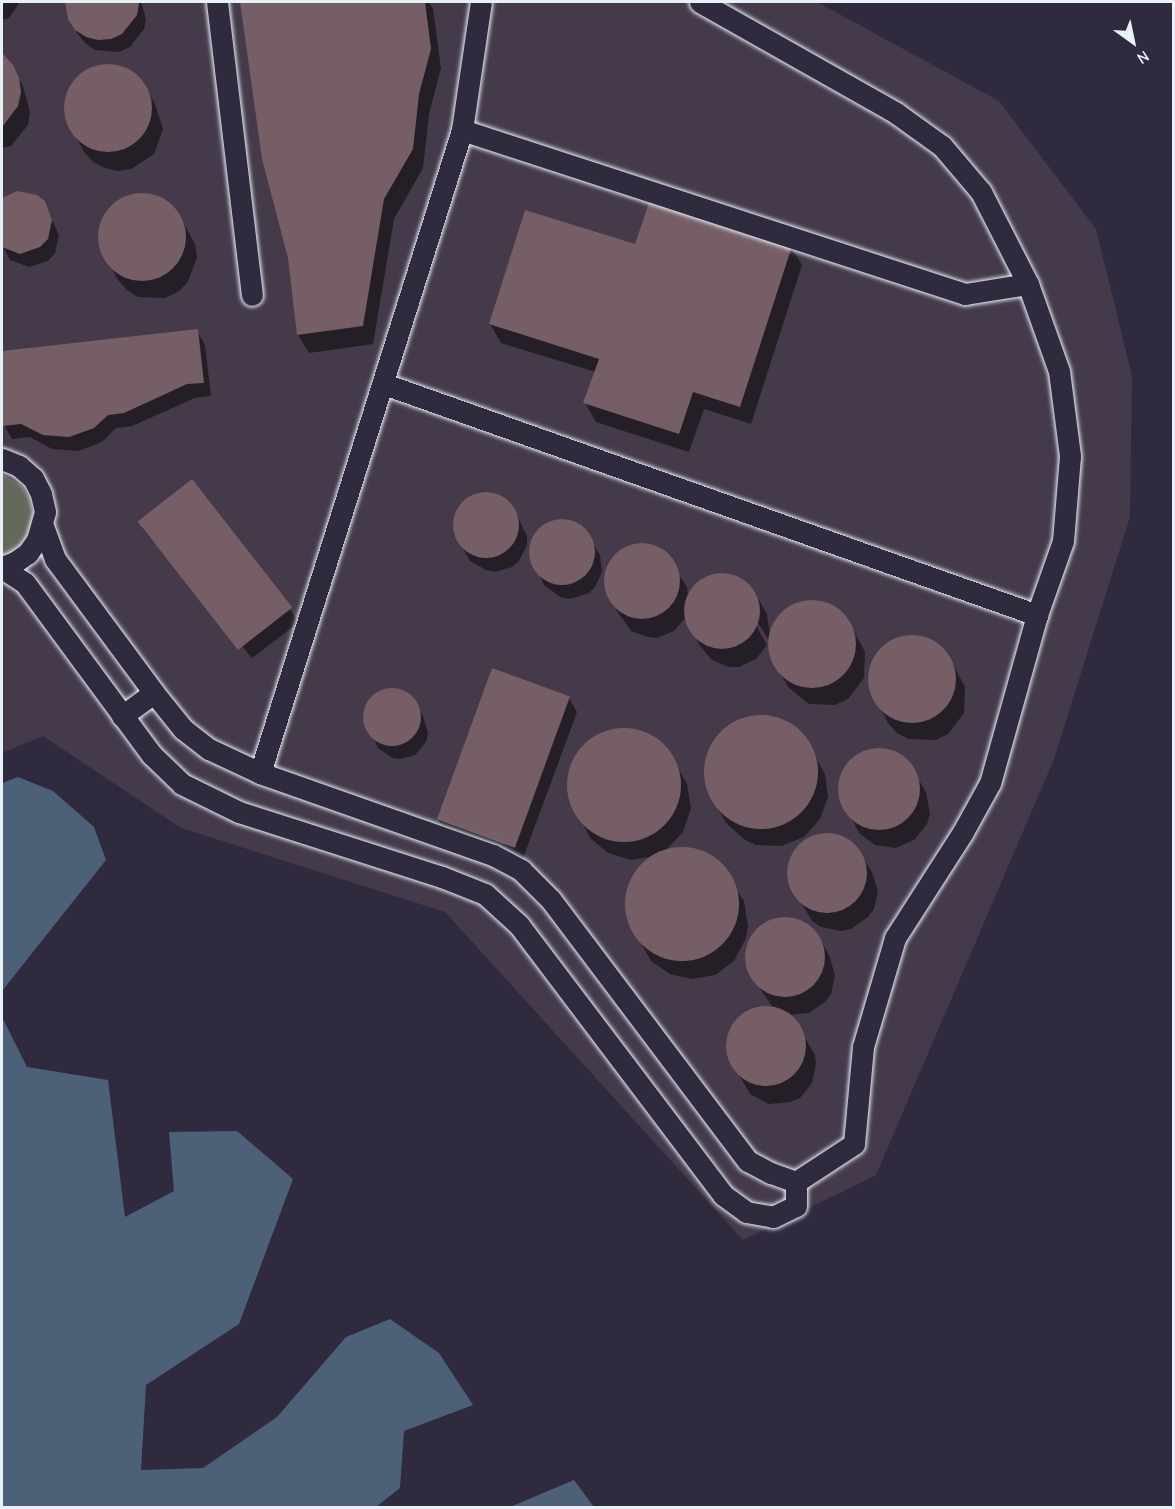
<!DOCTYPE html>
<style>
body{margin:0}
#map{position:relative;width:1175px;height:1509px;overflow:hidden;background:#2f2a3d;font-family:"Comic Neue",sans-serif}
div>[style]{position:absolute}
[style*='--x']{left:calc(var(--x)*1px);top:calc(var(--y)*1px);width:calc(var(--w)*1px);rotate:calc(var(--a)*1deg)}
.built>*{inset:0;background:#443a49}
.green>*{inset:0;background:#64695b}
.water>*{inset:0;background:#4c6177}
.shadow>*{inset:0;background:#0007}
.building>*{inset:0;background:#765e66;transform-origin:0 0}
.round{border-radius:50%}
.roads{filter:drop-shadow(0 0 2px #e8f1f8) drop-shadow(0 0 2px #e8f1f8)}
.street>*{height:21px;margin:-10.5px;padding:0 10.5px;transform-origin:10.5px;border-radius:10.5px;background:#2f2a3d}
span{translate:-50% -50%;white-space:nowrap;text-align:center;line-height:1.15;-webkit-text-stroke:6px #2f2a3d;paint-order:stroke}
.frame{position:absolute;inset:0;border:3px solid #e8f1f8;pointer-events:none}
.north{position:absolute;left:1103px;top:12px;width:60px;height:60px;-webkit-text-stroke:4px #2f2a3d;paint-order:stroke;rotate:147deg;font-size:16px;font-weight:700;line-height:24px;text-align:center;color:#e8f1f8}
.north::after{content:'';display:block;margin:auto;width:21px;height:27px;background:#e8f1f8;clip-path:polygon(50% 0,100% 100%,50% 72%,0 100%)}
</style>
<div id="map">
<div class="built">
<i style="clip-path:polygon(2px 2px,817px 2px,999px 101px,1096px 229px,1132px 376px,1130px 517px,1054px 759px,876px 1175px,743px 1240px,445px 912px,181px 828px,43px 736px,2px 753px)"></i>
</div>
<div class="green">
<i style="clip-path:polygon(2px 474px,22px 486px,30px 499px,33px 513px,31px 528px,24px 541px,14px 551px,2px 557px)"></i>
</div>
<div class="water">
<i style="clip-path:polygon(18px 777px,53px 791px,94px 827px,106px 860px,2px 991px,2px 783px)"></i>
<i style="clip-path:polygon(2px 1017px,27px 1067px,108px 1080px,125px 1217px,174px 1191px,169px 1132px,237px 1131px,293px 1179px,239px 1324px,146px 1385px,141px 1470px,203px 1468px,277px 1417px,346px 1337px,390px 1319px,439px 1353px,473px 1405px,404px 1431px,400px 1488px,376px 1507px,2px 1507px)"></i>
<i style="clip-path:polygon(574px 1480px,594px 1507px,510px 1507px)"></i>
</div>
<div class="shadow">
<i style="clip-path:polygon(2px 2px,20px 2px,9px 18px,2px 20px)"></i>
<i style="clip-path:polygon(66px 2px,141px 2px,146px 19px,144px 29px,130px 47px,119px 52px,95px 50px,85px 43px,77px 33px,69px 19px)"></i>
<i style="clip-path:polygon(242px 2px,429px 2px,433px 9px,441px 68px,429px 114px,423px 168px,394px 219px,373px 344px,309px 353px,298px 335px,290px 258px,263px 159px)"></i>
<i style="clip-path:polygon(2px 55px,12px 66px,23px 86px,30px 112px,28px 125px,11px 146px,2px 148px)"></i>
<i style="clip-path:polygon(106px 65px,121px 67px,134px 73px,144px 84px,155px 104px,163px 129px,154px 154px,131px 169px,118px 171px,105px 168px,93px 162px,84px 152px,66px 119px,65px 104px,70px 89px,79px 77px,91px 69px)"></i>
<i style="clip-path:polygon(17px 192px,44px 202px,59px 235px,55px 253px,48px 261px,29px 267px,10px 260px,2px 245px,2px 202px,9px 195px)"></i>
<i style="clip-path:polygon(140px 194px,154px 195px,168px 202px,178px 213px,195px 244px,197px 258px,187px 283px,178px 292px,165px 298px,138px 297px,127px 290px,118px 280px,100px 247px,99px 232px,104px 218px,112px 206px,125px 197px)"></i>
<i style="clip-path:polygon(636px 246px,791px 247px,802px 265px,751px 424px,704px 409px,689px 452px,596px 422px,585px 403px,596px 372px,501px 343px,490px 324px)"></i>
<i style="clip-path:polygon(197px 331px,205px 345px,211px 396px,195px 398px,132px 426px,116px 428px,102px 442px,78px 451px,52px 449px,30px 437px,12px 439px,4px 425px,2px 353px)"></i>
<i style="clip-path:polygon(489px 493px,497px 495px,512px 505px,527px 536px,527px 545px,519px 561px,512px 567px,495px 572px,486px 570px,470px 561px,457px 538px,455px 519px,464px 502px,480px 494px)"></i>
<i style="clip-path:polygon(138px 520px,290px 609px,298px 623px,252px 658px,146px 533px)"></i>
<i style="clip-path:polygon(557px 520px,565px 520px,582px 527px,600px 555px,602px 572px,595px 587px,589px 593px,570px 599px,560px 597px,544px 585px,530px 552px,531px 542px,541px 528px)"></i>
<i style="clip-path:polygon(645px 545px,664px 552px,687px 587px,688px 597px,705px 578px,722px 574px,742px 579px,756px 595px,767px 614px,770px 636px,774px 625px,783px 613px,795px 604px,810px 601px,825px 602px,838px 609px,848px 620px,865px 652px,864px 678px,848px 699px,835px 705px,809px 704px,788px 687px,770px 654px,770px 642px,755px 618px,753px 620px,767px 645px,756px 659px,739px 667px,729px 667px,712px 660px,700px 646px,686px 617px,674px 631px,657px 638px,648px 637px,631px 631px,613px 605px,605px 588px,605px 578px,611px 560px,618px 553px,626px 548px)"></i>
<i style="clip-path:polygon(910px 636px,925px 638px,938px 645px,948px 655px,965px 687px,964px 713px,948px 734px,936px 740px,909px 739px,897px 733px,888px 723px,871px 690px,869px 675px,874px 660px,883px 648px,895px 640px)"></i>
<i style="clip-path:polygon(391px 689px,400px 690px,415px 701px,423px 716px,428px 733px,426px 742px,415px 755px,400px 759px,392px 758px,378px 748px,364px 718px,369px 701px,375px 695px)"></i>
<i style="clip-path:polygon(569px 698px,577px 712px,522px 861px,446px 833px,438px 819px)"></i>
<i style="clip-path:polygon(756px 716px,781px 720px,792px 726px,802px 734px,825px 774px,828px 797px,820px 819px,804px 837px,781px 846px,756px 845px,745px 840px,726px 823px,709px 792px,706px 767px,714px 743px,732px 725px)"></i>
<i style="clip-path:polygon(627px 729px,651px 736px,670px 753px,687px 784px,691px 808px,683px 832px,663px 853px,682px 849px,694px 850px,717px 862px,744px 901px,748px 926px,746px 938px,734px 961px,715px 975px,692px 979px,670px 974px,651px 961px,629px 922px,626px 909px,630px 883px,636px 872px,655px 856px,631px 860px,608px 853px,590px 838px,569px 796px,568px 784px,574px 759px,591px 740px,614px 730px)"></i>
<i style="clip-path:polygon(881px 750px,891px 752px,909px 764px,926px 792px,930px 814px,927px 824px,914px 840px,896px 848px,875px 845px,859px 833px,840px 795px,840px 785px,847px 767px,861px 754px)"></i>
<i style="clip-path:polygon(830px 834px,839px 836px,855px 846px,872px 872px,878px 891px,874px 909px,868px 917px,851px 929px,841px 931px,821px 927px,812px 921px,790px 884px,789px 873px,790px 863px,801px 845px,819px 835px)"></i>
<i style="clip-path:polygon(782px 918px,803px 923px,818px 936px,829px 955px,835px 975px,831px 994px,825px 1002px,809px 1013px,788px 1015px,794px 1019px,815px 1055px,816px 1064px,812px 1083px,800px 1098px,790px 1102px,769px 1104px,750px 1094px,728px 1055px,727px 1045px,733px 1026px,748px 1012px,757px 1009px,774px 1009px,749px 972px,746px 952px,749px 942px,763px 925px)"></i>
</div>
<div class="building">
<i style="clip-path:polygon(65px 2px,138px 2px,139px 4px,137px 15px,122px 34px,111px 39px,98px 40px,86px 37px,75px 30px,68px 19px)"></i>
<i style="clip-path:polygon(240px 2px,425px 2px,431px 49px,419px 94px,413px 149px,384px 199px,363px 326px,297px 335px,288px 258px,262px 159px)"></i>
<i style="clip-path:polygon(2px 53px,13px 65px,19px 78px,21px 92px,18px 106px,2px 127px)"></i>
<i class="round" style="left:64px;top:64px;width:88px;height:88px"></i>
<i style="clip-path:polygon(17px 191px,37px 195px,45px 201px,52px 220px,48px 239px,40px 247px,20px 254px,2px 247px,2px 198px)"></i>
<i class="round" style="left:98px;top:193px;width:88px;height:88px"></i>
<i style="clip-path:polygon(650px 200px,792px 246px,740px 407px,693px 392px,679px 434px,583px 403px,599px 359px,489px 324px,525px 210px,635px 244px)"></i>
<i style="clip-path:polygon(198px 329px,204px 383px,187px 384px,124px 413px,108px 415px,94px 428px,69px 437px,43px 435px,21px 424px,3px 426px,2px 351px)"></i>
<i style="left:192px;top:479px;width:163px;height:69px;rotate:52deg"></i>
<i class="round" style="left:453px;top:492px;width:66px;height:66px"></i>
<i class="round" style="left:529px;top:519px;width:66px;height:66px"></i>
<i class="round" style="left:604px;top:543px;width:76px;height:76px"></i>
<i class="round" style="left:684px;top:573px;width:76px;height:76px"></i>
<i class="round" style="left:768px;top:600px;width:88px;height:88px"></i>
<i class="round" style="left:868px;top:635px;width:88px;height:88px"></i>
<i style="left:492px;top:668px;width:83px;height:161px;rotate:20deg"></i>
<i class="round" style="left:363px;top:688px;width:58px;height:58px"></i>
<i class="round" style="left:704px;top:715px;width:114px;height:114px"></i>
<i class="round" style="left:567px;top:728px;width:114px;height:114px"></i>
<i class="round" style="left:838px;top:748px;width:82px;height:82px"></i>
<i class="round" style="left:787px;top:833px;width:80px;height:80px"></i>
<i class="round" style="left:625px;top:847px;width:114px;height:114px"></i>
<i class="round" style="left:745px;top:917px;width:80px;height:80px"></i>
<i class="round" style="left:726px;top:1006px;width:80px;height:80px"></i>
</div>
<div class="roads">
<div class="street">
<i style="--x:217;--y:2;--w:295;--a:83.2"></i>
<i style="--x:700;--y:2;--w:225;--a:29.5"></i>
<i style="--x:896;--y:113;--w:57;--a:35.7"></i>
<i style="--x:942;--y:146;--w:60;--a:49.7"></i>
<i style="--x:981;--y:192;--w:103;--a:62.9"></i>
<i style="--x:1028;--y:284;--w:92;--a:70.4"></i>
<i style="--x:1059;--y:371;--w:86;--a:82.6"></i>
<i style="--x:1070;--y:456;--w:85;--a:94.7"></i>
<i style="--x:1063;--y:541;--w:78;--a:109.4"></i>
<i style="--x:1037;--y:615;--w:174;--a:105.6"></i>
<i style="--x:990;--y:783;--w:56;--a:118.9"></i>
<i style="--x:963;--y:832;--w:126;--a:122.7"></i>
<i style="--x:895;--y:938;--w:114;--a:106.4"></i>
<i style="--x:863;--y:1047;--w:97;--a:95.3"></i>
<i style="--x:854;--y:1144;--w:69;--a:146.8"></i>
<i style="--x:462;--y:130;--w:529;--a:18.06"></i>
<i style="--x:965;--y:294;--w:64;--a:-9"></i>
<i style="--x:384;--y:384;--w:693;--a:19.48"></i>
<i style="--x:2;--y:459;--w:18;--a:22"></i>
<i style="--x:19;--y:466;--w:18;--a:41"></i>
<i style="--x:33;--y:478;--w:18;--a:63"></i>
<i style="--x:41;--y:494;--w:18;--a:77"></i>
<i style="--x:45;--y:512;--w:29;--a:106"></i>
<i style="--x:37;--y:540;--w:16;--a:125"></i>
<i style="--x:28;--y:553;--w:16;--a:145"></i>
<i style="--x:15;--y:562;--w:14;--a:159"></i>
<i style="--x:43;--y:526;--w:35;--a:70"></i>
<i style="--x:55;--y:559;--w:167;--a:53.5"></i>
<i style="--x:154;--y:693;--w:46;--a:51.1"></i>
<i style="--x:183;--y:729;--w:33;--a:38"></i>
<i style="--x:209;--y:749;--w:56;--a:25.2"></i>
<i style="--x:260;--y:773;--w:247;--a:19.4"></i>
<i style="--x:493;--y:855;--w:32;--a:28"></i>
<i style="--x:521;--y:870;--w:42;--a:45"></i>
<i style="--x:551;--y:900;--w:327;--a:53"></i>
<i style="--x:748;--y:1161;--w:26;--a:28"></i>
<i style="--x:771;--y:1173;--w:27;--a:20"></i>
<i style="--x:2;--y:568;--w:27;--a:33"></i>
<i style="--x:25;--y:583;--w:214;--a:53.6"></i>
<i style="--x:152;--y:755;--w:42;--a:44"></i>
<i style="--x:182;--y:784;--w:64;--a:26.2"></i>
<i style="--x:239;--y:812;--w:213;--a:17.8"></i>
<i style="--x:442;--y:877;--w:46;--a:21.6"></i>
<i style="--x:485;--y:894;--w:46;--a:42.4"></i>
<i style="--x:519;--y:925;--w:338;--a:52.9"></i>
<i style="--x:723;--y:1195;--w:29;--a:36"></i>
<i style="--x:746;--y:1212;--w:27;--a:10"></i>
<i style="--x:773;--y:1217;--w:25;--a:-26"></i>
<i style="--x:796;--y:1206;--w:24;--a:-90"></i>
<i style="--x:122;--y:716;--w:39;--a:-36"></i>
<i style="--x:260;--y:773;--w:674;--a:-72.56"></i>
<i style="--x:462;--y:130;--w:129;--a:-81.6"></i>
</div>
</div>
<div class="frame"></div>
<div class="north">N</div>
</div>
